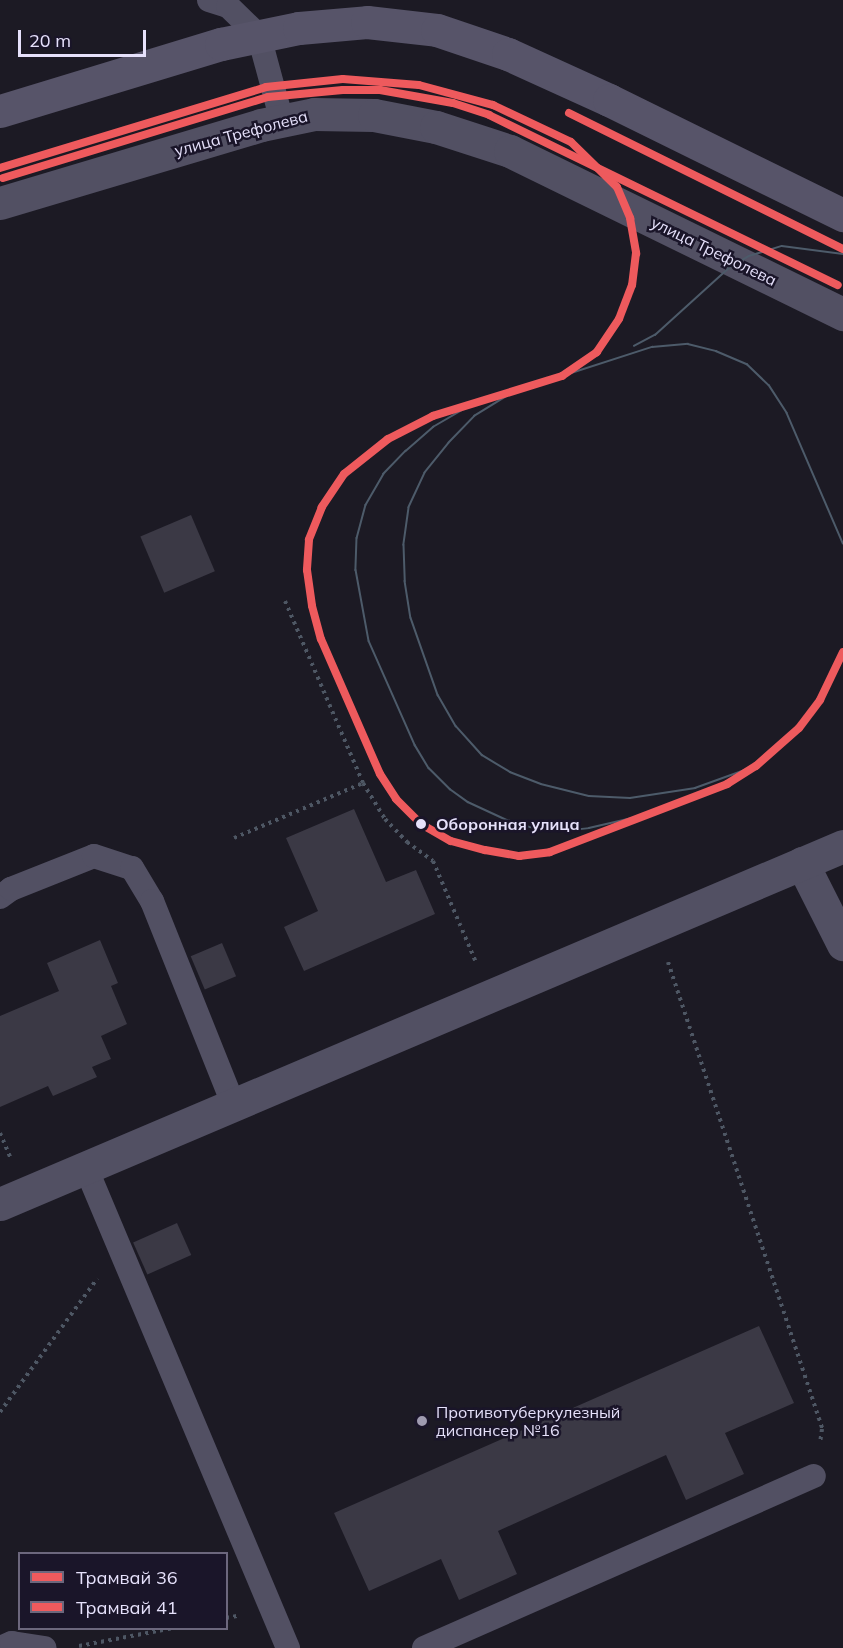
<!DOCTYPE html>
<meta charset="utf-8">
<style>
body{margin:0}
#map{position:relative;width:843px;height:1648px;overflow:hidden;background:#1c1a24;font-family:Mulish,sans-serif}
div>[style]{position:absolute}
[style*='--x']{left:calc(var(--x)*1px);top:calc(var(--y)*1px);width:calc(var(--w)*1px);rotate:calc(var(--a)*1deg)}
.building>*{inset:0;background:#3b3945;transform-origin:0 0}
.path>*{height:4px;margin-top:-2px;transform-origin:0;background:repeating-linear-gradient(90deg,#4e5764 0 3px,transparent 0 7.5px)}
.service>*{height:24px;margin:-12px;padding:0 12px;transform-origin:12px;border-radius:12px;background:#525063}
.minor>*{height:33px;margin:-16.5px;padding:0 16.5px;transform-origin:16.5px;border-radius:16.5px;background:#525063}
.tertiary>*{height:33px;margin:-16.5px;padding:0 16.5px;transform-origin:16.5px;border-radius:16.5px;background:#525063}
.secondary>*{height:33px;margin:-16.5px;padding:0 16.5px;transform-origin:16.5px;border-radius:16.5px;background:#575469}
.tram>*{height:1.5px;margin:-0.75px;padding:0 0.75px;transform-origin:0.75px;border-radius:0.75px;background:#4d5b6a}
.tram-1>*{height:8px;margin:-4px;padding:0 4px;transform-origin:4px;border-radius:4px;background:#ee5a5d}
.tram-2>*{height:8px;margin:-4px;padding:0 4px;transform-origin:4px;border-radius:4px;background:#ee5a5d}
.dots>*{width:16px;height:16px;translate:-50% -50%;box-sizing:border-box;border:3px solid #1a1529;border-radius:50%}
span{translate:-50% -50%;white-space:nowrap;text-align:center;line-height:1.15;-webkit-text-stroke:5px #1a1529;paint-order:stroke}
.street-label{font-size:16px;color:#e6e1fb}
.stop-label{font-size:16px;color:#e6e1fb;font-weight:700}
.left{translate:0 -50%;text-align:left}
.poi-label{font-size:16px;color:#e6e1fb}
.legend{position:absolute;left:18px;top:1552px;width:210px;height:78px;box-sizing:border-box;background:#1a1529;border:2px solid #6c677d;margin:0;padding:8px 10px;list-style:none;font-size:18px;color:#e6e1fb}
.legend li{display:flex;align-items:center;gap:12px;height:30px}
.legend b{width:30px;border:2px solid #6c677d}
.scale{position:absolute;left:18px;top:30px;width:128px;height:27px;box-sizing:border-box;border:3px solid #e6e1fb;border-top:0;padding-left:8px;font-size:18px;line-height:21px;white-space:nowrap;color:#e6e1fb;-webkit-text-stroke:4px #1a1529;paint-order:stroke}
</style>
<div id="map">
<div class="building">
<i style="left:191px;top:515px;width:61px;height:55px;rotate:67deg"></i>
<i style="clip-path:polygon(354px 809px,386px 882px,416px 870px,435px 914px,304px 971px,284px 927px,318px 911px,286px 838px)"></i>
<i style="clip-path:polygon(100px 940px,118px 983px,111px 986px,127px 1024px,101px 1036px,111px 1059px,92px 1067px,97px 1077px,74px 1087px,53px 1096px,48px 1086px,0 1107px,0 1016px,59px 991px,47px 963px)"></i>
<i style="left:222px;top:943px;width:36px;height:34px;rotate:67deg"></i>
<i style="left:177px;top:1223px;width:35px;height:48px;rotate:66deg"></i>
<i style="clip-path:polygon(759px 1326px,794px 1403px,725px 1433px,744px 1474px,686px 1500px,666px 1455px,498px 1531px,517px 1574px,459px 1600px,441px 1559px,369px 1591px,334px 1513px)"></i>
</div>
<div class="path">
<i style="--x:285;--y:601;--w:198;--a:66.8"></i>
<i style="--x:363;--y:783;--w:42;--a:58.6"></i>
<i style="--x:385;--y:819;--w:32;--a:46"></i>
<i style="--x:407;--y:842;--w:32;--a:36"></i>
<i style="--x:433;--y:861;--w:108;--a:67"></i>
<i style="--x:234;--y:838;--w:140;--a:-23.1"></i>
<i style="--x:668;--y:962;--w:492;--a:71.7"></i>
<i style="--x:822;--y:1429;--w:14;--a:98"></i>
<i style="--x:0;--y:1133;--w:26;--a:67"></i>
<i style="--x:0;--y:1412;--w:165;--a:-53.9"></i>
<i style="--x:226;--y:1618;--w:11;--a:-10"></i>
<i style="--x:79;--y:1646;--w:96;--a:-10.8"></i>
</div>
<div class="service">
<i style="--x:209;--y:0;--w:20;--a:18"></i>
<i style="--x:228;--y:6;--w:43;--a:44.1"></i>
<i style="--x:259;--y:36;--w:88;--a:74.9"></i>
<i style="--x:0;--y:897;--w:14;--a:-36"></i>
<i style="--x:11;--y:889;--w:89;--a:-21.7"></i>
<i style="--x:94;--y:856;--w:40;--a:18"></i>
<i style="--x:132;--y:868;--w:39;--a:59"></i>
<i style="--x:152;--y:901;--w:221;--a:68.2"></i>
<i style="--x:86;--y:1168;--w:521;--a:67.18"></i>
<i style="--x:0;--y:1648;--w:13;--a:-23"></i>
<i style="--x:12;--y:1643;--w:33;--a:9"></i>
<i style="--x:424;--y:1648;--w:426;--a:-23.8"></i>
</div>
<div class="minor">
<i style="--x:802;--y:863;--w:91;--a:63.2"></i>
<i style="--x:0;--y:1204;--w:916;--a:-23.01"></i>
</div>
<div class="tertiary">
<i style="--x:0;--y:203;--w:272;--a:-16.6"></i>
<i style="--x:261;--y:125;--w:54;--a:-11.7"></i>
<i style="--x:314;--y:114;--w:60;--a:1"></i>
<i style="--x:374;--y:115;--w:63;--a:11"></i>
<i style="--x:436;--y:127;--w:78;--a:18"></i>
<i style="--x:510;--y:151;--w:371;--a:26.1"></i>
</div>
<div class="secondary">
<i style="--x:0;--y:111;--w:231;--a:-16.9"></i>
<i style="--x:221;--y:44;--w:80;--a:-11.6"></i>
<i style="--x:299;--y:28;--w:68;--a:-5"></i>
<i style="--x:367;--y:22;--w:70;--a:6.5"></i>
<i style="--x:437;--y:30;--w:75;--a:18.7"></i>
<i style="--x:508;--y:54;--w:111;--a:24.5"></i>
<i style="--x:609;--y:100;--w:261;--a:26.2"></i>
</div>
<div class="tram">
<i style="--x:634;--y:346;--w:24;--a:-28"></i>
<i style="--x:655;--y:335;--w:100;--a:-42.2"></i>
<i style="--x:729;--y:268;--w:23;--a:-31"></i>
<i style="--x:749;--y:256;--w:34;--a:-17"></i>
<i style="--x:782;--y:246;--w:62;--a:7.5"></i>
<i style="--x:562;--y:376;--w:95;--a:-17.9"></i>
<i style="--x:652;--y:347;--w:36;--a:-5"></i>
<i style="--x:688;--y:344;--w:29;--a:14"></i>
<i style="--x:716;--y:351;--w:34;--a:23"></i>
<i style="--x:747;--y:364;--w:30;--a:44"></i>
<i style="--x:769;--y:385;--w:33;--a:57"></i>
<i style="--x:787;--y:413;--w:142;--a:66.7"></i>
<i style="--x:514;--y:392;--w:46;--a:148.4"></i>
<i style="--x:475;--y:416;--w:37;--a:134"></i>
<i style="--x:449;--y:443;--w:38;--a:129"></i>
<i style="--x:425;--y:473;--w:38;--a:115"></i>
<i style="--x:409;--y:508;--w:37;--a:98"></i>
<i style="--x:404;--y:545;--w:36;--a:88"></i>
<i style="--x:405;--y:581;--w:37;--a:81"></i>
<i style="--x:411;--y:618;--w:82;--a:70.7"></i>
<i style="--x:438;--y:695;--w:36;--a:60"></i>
<i style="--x:456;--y:726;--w:39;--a:48"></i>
<i style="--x:482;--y:755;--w:33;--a:31"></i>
<i style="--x:510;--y:772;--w:33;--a:21"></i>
<i style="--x:541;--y:784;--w:49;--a:14"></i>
<i style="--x:589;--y:796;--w:41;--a:2.8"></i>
<i style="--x:630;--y:798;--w:66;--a:-8.7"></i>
<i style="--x:695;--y:788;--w:65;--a:-19.8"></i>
<i style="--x:475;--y:403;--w:48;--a:149.7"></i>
<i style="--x:434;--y:427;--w:37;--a:139"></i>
<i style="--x:406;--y:451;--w:32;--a:134"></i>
<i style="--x:384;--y:474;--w:36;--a:120"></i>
<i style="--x:366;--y:505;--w:34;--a:105"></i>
<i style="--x:357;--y:538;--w:32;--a:92"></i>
<i style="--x:356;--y:570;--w:72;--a:79.6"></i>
<i style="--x:369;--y:641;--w:114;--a:66.1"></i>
<i style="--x:415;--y:745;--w:27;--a:59"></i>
<i style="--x:429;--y:768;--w:30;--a:45"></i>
<i style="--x:450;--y:789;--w:22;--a:36"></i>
<i style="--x:468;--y:802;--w:43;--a:24.8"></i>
<i style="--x:507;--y:820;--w:24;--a:17"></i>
<i style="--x:530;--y:827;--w:32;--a:7"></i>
<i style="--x:562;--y:831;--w:27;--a:-6"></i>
<i style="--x:589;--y:828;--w:67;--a:-13"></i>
</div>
<div class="tram-1">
<i style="--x:569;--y:113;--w:306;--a:26.4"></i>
<i style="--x:0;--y:168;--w:278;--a:-16.9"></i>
<i style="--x:266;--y:87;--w:77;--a:-5.9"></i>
<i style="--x:343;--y:79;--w:76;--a:4.5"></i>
<i style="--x:419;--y:85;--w:77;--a:15.1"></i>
<i style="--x:493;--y:105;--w:86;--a:25.4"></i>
<i style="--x:571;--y:142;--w:64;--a:44.4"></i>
<i style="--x:617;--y:187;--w:34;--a:67"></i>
<i style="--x:630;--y:218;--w:36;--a:80"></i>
<i style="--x:636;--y:253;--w:32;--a:97"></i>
<i style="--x:632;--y:285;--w:36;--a:111"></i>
<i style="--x:619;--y:319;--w:40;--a:124"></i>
<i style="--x:597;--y:352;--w:42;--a:145.6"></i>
<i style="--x:562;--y:376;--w:135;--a:162.8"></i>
<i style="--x:433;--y:416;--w:51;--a:152.9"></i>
<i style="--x:388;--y:439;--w:56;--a:141.5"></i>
<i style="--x:344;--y:474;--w:40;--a:124"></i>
<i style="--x:322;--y:507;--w:35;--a:112"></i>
<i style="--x:309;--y:540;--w:30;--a:94"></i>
<i style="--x:307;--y:570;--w:36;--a:82"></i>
<i style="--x:312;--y:606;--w:34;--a:75"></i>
<i style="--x:321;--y:639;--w:147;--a:66.4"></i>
<i style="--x:380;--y:774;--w:30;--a:57"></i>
<i style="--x:396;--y:799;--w:35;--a:45"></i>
<i style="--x:421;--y:824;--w:34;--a:30"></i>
<i style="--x:451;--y:841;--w:35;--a:15"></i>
<i style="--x:485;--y:850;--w:35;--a:10"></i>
<i style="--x:519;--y:856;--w:31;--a:-7"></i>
<i style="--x:550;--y:852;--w:190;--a:-21"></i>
<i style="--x:727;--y:784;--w:34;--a:-32"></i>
<i style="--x:756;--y:766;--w:57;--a:-41.5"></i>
<i style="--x:799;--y:728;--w:35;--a:-53"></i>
<i style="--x:820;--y:700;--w:53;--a:-64.4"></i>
</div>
<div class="tram-2">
<i style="--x:3;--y:178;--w:277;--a:-17"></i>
<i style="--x:268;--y:97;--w:75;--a:-5.3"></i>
<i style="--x:343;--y:90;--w:37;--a:0"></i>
<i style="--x:380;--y:90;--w:74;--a:10.1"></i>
<i style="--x:453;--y:103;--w:38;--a:18"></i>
<i style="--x:489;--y:115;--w:388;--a:26"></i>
</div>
<div class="dots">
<i style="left:421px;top:824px;background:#e6e1fb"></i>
<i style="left:422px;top:1421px;background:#9f9bb0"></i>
</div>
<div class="street-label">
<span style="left:241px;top:133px;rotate:-15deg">улица Трефолева</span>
<span style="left:714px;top:251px;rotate:26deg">улица Трефолева</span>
</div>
<div class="stop-label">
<span class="left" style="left:436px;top:824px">Оборонная улица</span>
</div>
<div class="poi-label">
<span class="left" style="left:436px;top:1421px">Противотуберкулезный<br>диспансер №16</span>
</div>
<ul class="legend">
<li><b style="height:8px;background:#ee5a5d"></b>Трамвай 36</li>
<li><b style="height:8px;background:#ee5a5d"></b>Трамвай 41</li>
</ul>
<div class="scale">20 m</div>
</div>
